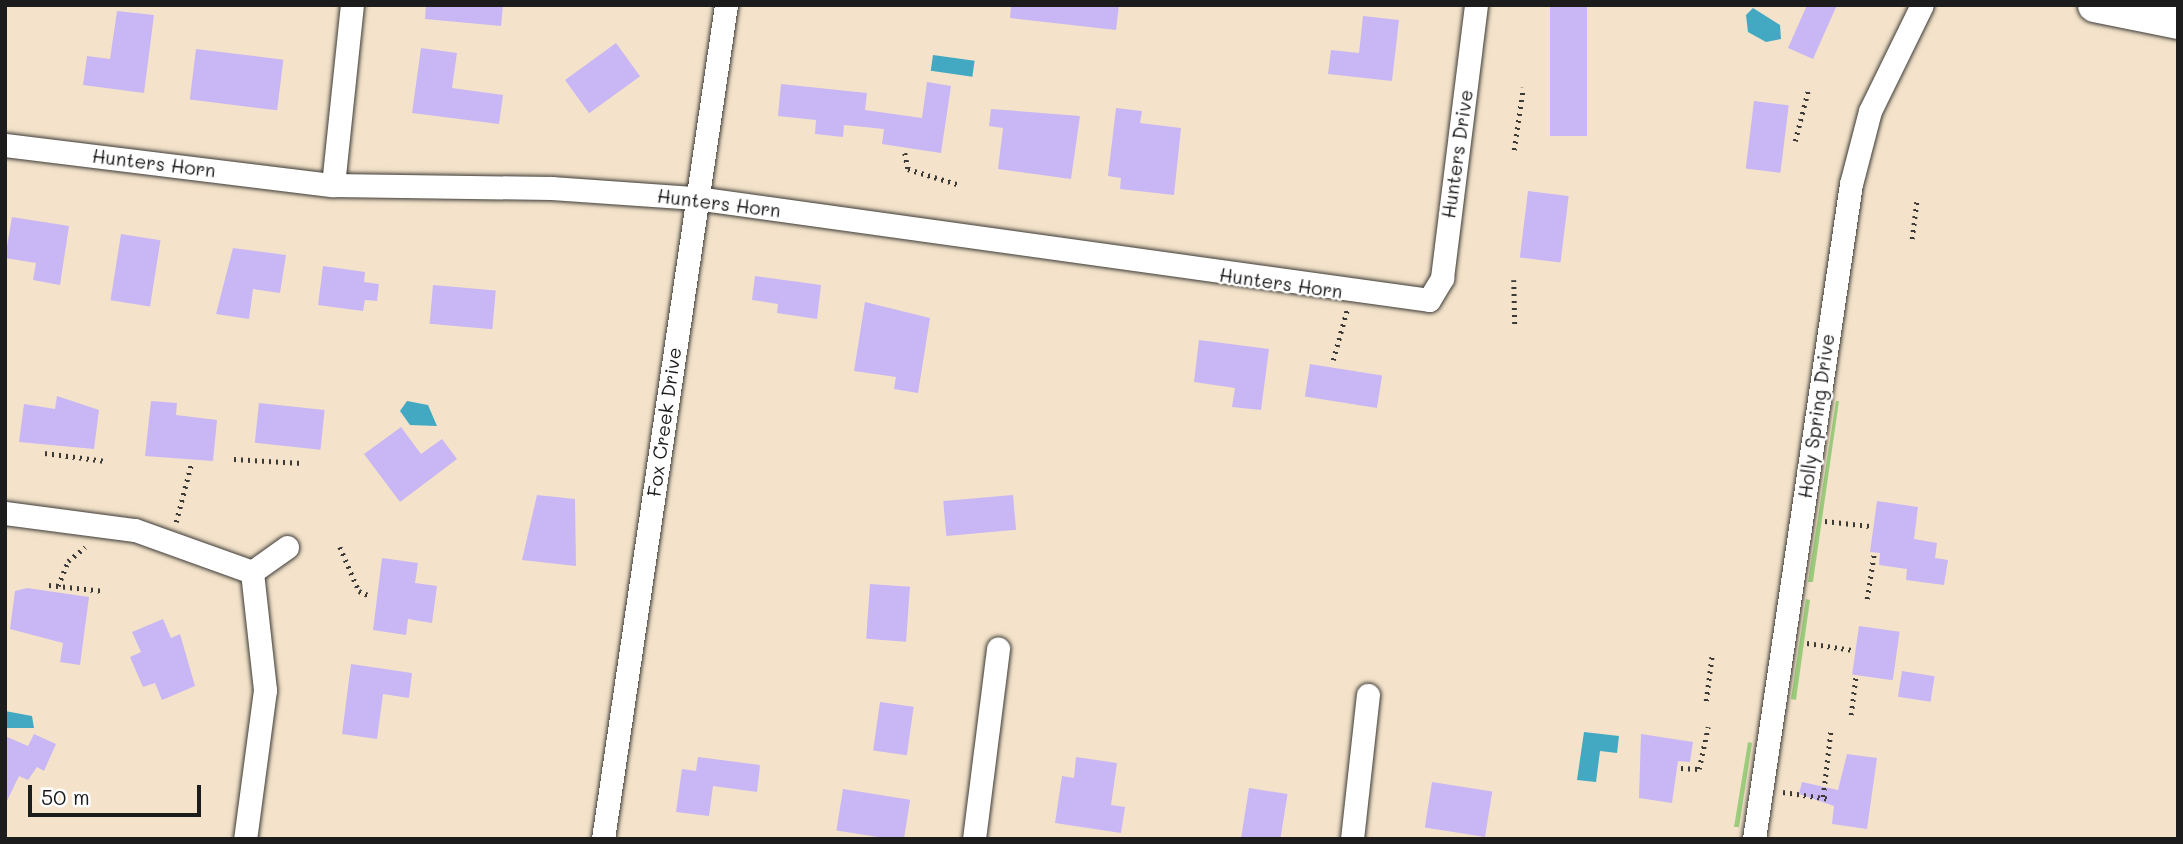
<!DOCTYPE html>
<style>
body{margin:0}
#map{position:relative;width:2183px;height:844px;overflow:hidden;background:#f4e3ca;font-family:Mali,sans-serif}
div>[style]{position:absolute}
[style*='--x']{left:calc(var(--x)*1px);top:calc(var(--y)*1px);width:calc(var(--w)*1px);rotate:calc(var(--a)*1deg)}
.green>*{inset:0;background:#9ccc7c}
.water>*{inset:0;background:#43a9c3;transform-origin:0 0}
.building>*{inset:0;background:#c8b7f4;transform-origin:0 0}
.path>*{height:4.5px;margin-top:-2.25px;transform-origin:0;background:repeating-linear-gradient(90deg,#3c3a36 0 2px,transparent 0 7px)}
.roads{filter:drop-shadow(0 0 2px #3c3a36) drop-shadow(0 0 2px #3c3a36)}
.street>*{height:23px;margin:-11.5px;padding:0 11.5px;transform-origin:11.5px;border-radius:11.5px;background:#fff}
.secondary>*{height:33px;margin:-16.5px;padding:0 16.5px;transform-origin:16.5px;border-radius:16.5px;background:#fff}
span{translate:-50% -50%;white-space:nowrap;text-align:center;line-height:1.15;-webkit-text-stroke:5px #fff;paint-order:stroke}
.street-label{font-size:19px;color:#1c1c1c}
.frame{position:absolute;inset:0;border:7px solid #1c1c1c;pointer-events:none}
.scale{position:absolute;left:28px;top:785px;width:173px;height:32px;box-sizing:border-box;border:4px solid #1c1c1c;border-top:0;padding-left:9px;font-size:21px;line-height:24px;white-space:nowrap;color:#1c1c1c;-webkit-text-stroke:5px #fff;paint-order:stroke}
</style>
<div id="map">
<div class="green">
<i style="clip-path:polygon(1836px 401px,1839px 401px,1813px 582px,1808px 582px)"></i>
<i style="clip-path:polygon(1806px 599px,1810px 600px,1796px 700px,1791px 699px)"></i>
<i style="clip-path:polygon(1748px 742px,1752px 743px,1739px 827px,1734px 827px)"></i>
</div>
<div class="water">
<i style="clip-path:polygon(1753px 8px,1780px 25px,1781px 39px,1766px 42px,1748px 32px,1746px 15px)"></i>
<i style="left:933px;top:55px;width:42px;height:16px;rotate:8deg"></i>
<i style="clip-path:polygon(407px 401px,428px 405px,437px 426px,410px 425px,400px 411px)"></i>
<i style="clip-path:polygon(5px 711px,32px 716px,34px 728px,5px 728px)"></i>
<i style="clip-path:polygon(1584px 732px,1619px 736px,1617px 753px,1600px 751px,1596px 782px,1577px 780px)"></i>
</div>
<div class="building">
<i style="clip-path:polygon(426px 5px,503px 5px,501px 26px,425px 19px)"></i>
<i style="clip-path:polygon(1011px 5px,1119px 5px,1116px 30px,1010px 18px)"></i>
<i style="left:1550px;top:5px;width:37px;height:131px"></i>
<i style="clip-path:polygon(1807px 5px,1837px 5px,1813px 59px,1788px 48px)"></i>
<i style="clip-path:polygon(117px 11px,154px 15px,144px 93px,83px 85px,87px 56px,110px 59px)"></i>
<i style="clip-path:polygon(1363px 16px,1399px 20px,1392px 81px,1328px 74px,1331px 50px,1359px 53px)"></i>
<i style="left:616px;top:43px;width:41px;height:63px;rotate:54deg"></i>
<i style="clip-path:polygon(421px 48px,457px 53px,452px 88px,503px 95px,499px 124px,412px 113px)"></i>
<i style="left:196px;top:49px;width:88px;height:51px;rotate:7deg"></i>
<i style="clip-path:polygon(927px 82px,951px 86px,941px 153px,882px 144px,884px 129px,844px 125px,843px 137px,815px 134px,816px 120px,778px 116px,781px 84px,867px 93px,865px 110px,922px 118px)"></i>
<i style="left:1754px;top:101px;width:35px;height:68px;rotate:7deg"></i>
<i style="clip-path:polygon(1116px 108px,1142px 111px,1140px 123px,1181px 128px,1174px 195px,1120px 189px,1121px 178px,1108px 176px)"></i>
<i style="clip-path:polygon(991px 109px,1080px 116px,1071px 179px,998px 169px,1003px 128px,989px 126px)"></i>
<i style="left:1528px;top:191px;width:41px;height:67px;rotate:7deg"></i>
<i style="clip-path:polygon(12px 217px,69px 226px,60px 285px,33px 280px,36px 263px,5px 258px)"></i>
<i style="left:121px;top:234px;width:40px;height:67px;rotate:9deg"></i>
<i style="clip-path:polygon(233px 248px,286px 255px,280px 293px,253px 289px,249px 319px,216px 314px)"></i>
<i style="clip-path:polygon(323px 266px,365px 272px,364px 282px,379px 284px,377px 301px,365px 300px,363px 311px,318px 305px)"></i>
<i style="clip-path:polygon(755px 276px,821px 285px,817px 319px,777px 313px,778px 304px,752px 300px)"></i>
<i style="left:433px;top:285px;width:63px;height:39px;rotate:5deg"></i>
<i style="clip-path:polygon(865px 302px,930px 318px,918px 393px,894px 389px,896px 377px,854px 371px)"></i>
<i style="clip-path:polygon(1199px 340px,1269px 349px,1261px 410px,1232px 407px,1235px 388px,1194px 382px)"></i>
<i style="left:1310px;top:364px;width:73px;height:33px;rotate:9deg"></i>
<i style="clip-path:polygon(57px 396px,99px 410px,94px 449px,19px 442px,24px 404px,55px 409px)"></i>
<i style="clip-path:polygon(151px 401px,177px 403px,176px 415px,217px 420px,213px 461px,145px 456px)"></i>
<i style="left:259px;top:403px;width:66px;height:40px;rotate:6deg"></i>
<i style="clip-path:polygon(401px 427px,421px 454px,442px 439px,457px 459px,400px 502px,364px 454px)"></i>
<i style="clip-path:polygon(537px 495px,575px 499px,576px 566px,522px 560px)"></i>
<i style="left:1013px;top:495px;width:35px;height:70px;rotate:85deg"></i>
<i style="clip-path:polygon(1877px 501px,1918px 507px,1914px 539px,1937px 543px,1935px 558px,1948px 560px,1944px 585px,1906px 580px,1907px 569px,1879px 565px,1880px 553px,1870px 552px)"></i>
<i style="clip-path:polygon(382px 558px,418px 563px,415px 583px,437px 586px,432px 623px,408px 619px,406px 635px,373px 630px)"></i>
<i style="left:870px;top:584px;width:40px;height:55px;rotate:4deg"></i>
<i style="clip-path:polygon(27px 588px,89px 597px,80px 665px,60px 662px,63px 643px,10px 629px,15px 591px)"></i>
<i style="clip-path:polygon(163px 619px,171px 638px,180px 634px,195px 686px,162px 700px,155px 683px,143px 687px,130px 657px,141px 652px,132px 632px)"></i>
<i style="left:1859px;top:626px;width:41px;height:49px;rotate:8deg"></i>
<i style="clip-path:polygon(351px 664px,412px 673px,409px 698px,383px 694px,377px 739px,342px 734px)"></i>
<i style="left:1902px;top:671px;width:33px;height:26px;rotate:9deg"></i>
<i style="left:880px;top:702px;width:34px;height:49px;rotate:8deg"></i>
<i style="clip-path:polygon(34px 734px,56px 744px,44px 771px,37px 767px,28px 780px,19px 776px,5px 805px,5px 736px,28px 746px)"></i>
<i style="clip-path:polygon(1641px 734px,1693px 742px,1690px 762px,1678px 761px,1672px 803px,1639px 798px)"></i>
<i style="clip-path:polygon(1847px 754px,1877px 758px,1867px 829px,1832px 824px,1834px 806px,1799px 794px,1802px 782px,1838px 790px)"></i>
<i style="clip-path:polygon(698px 757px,760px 765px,757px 792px,713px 786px,709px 816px,676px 812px,682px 769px,696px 771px)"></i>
<i style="clip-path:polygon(1076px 757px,1117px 763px,1111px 805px,1125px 807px,1121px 833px,1055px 823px,1062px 776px,1074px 778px)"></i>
<i style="left:1432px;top:782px;width:61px;height:46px;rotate:9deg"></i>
<i style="left:1249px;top:788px;width:39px;height:52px;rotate:9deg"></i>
<i style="left:843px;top:789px;width:68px;height:42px;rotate:9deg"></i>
</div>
<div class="path">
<i style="--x:1795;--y:141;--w:52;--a:-75.4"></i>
<i style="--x:1514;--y:150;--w:63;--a:-81.7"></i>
<i style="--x:905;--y:153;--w:16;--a:79"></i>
<i style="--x:908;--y:169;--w:54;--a:17.1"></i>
<i style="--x:1912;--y:239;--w:38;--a:-83"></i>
<i style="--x:1514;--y:280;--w:48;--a:88.8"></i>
<i style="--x:1333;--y:360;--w:52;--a:-74.4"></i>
<i style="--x:45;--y:453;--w:61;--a:7.6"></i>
<i style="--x:234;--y:459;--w:68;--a:3.4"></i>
<i style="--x:1825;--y:521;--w:45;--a:6.3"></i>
<i style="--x:176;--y:522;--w:59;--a:-75.3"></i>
<i style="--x:340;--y:547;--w:48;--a:66.6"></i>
<i style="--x:359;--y:591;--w:12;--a:24"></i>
<i style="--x:49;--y:585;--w:55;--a:6.2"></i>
<i style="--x:58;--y:586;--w:27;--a:-68"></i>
<i style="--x:68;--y:561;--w:22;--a:-39"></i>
<i style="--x:1867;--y:599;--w:46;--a:-81.2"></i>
<i style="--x:1807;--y:643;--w:47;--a:8.7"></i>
<i style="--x:1706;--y:701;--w:46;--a:-82.6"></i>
<i style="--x:1851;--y:715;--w:38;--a:-83"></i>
<i style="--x:1681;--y:768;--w:18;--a:3"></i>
<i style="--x:1699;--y:769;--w:43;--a:-77.9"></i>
<i style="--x:1783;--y:792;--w:48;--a:8.5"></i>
<i style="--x:1823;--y:797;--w:69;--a:-83.4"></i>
</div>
<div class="roads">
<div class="street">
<i style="--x:5;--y:145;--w:330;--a:7"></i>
<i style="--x:333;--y:185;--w:219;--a:0.8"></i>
<i style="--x:552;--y:188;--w:144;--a:4"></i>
<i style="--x:696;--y:198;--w:740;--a:7.92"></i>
<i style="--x:1429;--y:300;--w:26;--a:-59"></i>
<i style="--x:1442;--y:278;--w:275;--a:-82.9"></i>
<i style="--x:333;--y:185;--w:181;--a:-84"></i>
<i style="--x:5;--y:513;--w:131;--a:7.5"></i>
<i style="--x:135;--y:530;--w:124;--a:19.7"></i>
<i style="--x:252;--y:572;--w:119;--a:83.7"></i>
<i style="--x:265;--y:690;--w:150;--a:97.6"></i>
<i style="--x:252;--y:572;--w:43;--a:-35.5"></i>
<i style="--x:603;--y:839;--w:843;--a:-81.61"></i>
<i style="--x:974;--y:839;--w:192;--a:-82.8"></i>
<i style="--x:1352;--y:839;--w:145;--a:-83.7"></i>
<i style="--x:1754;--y:839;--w:662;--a:-81.58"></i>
<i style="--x:1851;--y:184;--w:75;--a:-75.4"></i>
<i style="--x:1870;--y:111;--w:118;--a:-63.9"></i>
</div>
<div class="secondary">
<i style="--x:2094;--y:5;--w:86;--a:11.4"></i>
</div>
</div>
<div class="street-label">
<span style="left:1457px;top:154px;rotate:-82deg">Hunters Drive</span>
<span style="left:154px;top:163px;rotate:7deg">Hunters Horn</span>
<span style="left:719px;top:203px;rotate:7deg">Hunters Horn</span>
<span style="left:1281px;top:283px;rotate:8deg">Hunters Horn</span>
<span style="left:1816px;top:416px;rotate:-82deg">Holly Spring Drive</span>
<span style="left:664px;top:422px;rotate:-82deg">Fox Creek Drive</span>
</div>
<div class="frame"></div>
<div class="scale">50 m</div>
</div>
